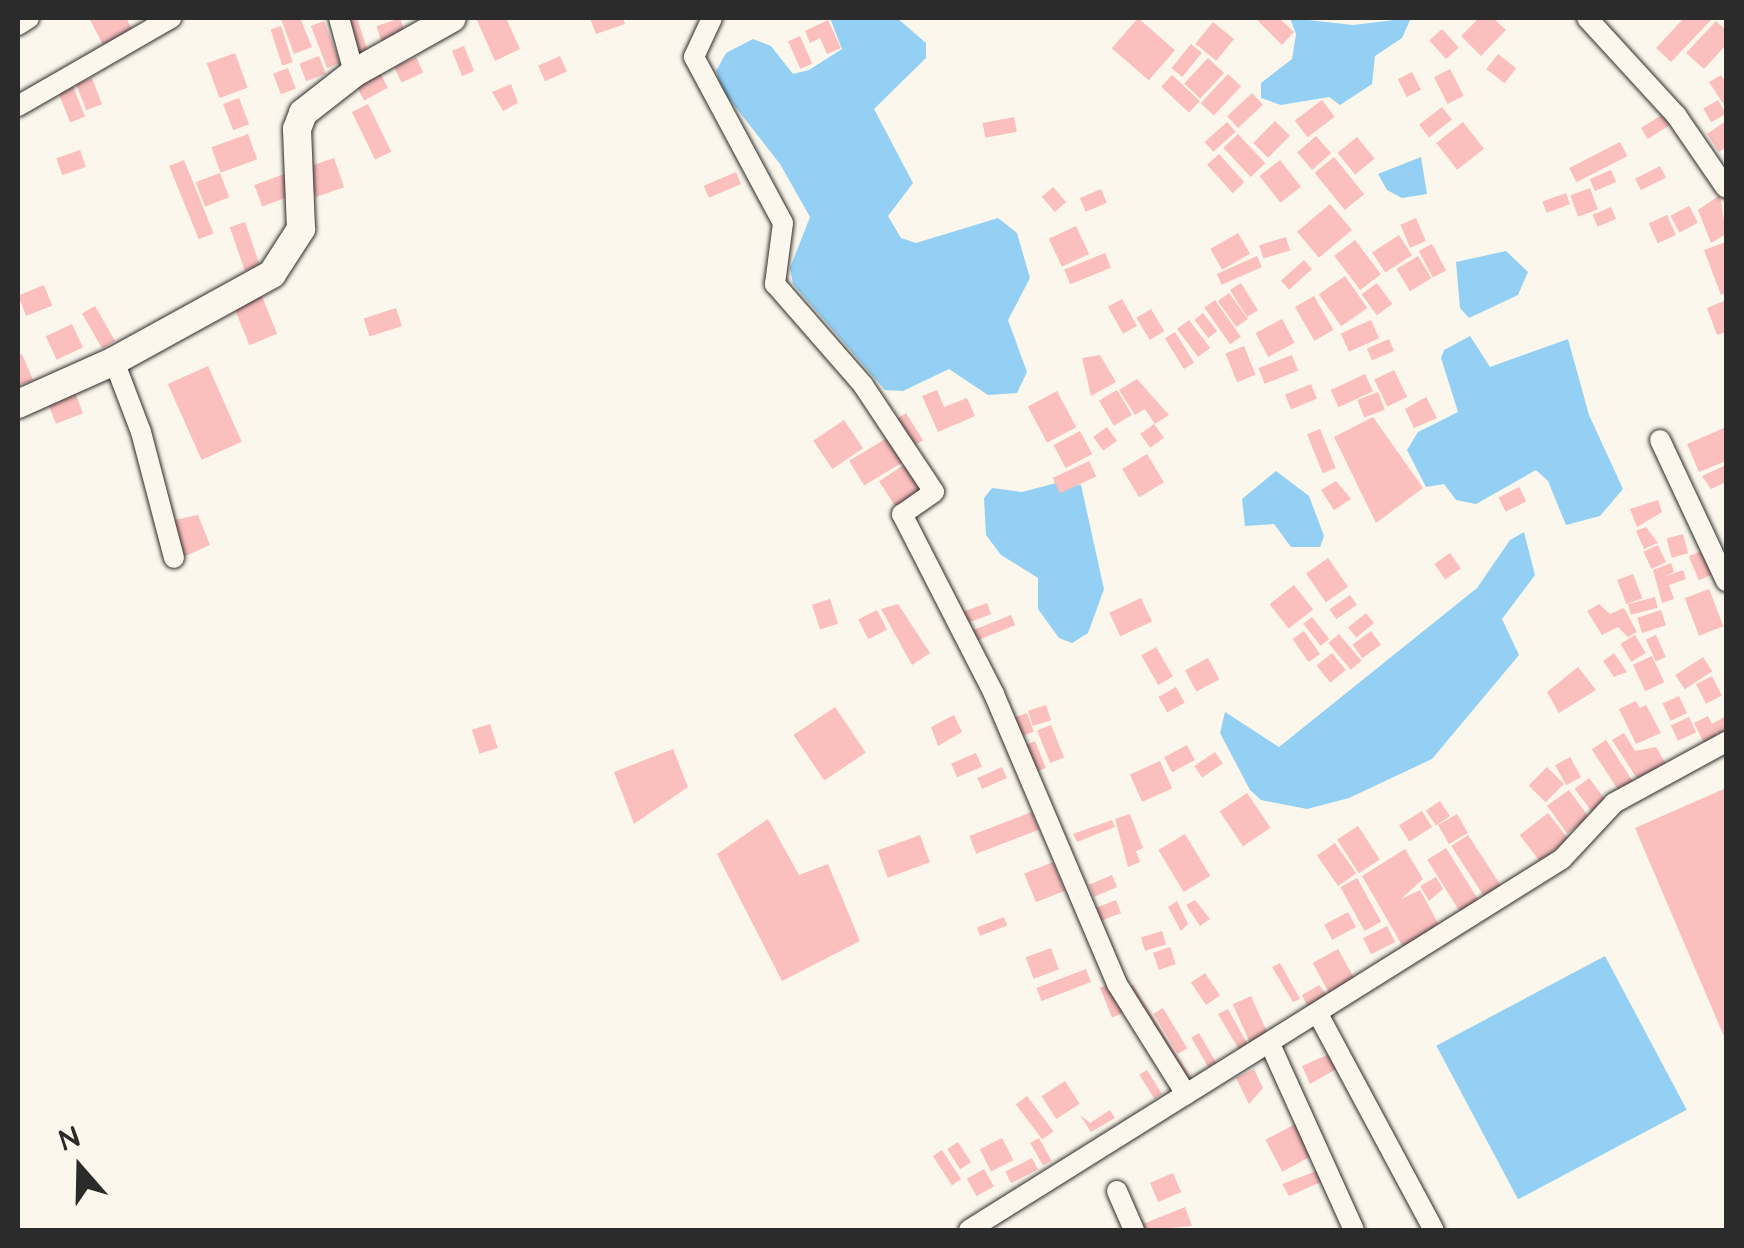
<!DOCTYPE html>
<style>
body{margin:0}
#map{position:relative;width:1744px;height:1248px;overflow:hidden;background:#fbf7ec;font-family:"Architects Daughter",sans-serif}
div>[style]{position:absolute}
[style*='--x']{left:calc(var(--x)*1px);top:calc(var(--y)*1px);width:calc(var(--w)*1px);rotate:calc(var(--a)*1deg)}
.water>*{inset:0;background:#94d0f4;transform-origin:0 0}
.building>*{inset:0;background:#fbbfbd;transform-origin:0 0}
.roads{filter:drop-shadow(0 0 2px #2b2b2b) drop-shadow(0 0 2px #2b2b2b)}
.street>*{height:20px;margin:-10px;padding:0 10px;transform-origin:10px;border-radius:10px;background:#fbf7ec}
.secondary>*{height:28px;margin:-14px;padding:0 14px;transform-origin:14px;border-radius:14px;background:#fbf7ec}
span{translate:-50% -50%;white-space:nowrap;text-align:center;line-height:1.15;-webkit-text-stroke:8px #fbf7ec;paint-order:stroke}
.frame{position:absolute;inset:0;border:20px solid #2b2b2b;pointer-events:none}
.north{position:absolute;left:30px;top:1118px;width:100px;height:100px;-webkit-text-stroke:8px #fbf7ec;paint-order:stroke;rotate:340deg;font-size:28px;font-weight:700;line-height:40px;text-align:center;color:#2b2b2b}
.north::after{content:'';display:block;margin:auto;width:35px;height:45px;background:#2b2b2b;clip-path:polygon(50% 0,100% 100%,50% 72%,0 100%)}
</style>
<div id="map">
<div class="water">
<i style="clip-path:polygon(830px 18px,897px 18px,926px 43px,926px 58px,874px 109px,913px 183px,888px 216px,901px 238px,916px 243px,998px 218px,1017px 233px,1030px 278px,1008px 320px,1027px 372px,1017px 393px,988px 395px,949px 369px,903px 391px,885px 390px,793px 284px,790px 268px,810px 217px,780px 164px,723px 91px,716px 71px,726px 53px,753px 39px,771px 46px,793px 74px,809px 70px,842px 49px)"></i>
<i style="clip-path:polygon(1290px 18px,1353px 25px,1411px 18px,1402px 38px,1375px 56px,1372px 84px,1340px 105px,1329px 97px,1281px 105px,1261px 98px,1261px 83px,1292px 59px,1296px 34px)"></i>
<i style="clip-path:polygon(1421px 157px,1427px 194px,1402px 198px,1387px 190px,1378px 174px)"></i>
<i style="clip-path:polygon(1506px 251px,1528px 272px,1518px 295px,1469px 318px,1460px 308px,1456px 262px)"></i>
<i style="clip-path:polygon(1470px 336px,1490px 367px,1568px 339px,1589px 415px,1623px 489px,1600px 516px,1566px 525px,1548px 481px,1536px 470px,1476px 504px,1456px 500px,1444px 484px,1426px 487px,1407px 450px,1418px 432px,1458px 412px,1441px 358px,1444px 350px)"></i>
<i style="clip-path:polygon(1276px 471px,1309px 496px,1324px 536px,1320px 547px,1291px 547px,1274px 524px,1245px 526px,1242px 499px)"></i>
<i style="clip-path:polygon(1060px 482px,1081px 485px,1104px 589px,1088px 633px,1072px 643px,1059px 638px,1038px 609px,1038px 578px,1001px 555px,986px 535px,984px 498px,992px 488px,1022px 492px)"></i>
<i style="clip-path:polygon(1524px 532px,1535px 575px,1502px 619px,1519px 655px,1432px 759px,1349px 798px,1307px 809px,1261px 800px,1250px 790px,1220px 733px,1225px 712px,1279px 747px,1477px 588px,1510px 540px)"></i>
<i style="left:1605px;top:956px;width:174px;height:191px;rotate:62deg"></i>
</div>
<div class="building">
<i style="clip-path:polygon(89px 18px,126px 18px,141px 45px,111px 60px)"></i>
<i style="clip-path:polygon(300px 18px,312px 47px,294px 54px,281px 19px)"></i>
<i style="left:357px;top:18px;width:41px;height:19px;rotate:72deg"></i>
<i style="left:400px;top:18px;width:21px;height:25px;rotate:71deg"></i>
<i style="clip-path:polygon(476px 18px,506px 18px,520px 49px,495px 61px)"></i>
<i style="clip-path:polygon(590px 18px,623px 18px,625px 24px,596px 34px)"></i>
<i style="left:1138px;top:18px;width:49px;height:40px;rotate:41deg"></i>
<i style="clip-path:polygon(1261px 18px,1279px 18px,1294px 32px,1282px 45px,1258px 21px)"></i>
<i style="clip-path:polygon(1479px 18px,1493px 18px,1506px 30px,1481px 56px,1461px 36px)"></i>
<i style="clip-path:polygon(1684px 18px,1713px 18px,1671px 62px,1656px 48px)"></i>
<i style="clip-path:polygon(828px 20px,841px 48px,827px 54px,820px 38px,810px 43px,805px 31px)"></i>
<i style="left:324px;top:21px;width:45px;height:14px;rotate:69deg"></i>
<i style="clip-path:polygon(1716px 21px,1726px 30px,1726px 45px,1704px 69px,1686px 53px)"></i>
<i style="left:1213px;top:22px;width:27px;height:28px;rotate:39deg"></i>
<i style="left:281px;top:26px;width:38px;height:11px;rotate:72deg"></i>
<i style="left:1442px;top:29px;width:25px;height:17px;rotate:48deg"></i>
<i style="left:800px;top:36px;width:30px;height:13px;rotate:66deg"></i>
<i style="left:1191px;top:44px;width:14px;height:31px;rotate:39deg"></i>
<i style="left:464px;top:46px;width:27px;height:13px;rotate:68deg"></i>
<i style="left:235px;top:53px;width:37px;height:30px;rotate:70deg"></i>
<i style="left:1498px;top:54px;width:23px;height:19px;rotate:38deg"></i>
<i style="left:319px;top:56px;width:19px;height:21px;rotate:69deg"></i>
<i style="left:560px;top:56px;width:17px;height:24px;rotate:66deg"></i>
<i style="left:416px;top:57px;width:17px;height:24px;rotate:65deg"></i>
<i style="left:1208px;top:58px;width:22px;height:35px;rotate:43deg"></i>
<i style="left:288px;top:68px;width:22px;height:16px;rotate:69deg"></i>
<i style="left:1450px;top:69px;width:30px;height:18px;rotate:63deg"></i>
<i style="left:379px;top:71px;width:19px;height:27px;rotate:62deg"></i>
<i style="left:1412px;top:72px;width:20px;height:16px;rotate:63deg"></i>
<i style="left:1228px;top:74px;width:18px;height:40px;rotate:43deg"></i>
<i style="left:1172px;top:75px;width:38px;height:16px;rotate:43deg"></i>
<i style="clip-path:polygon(1721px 75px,1726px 83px,1726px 108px,1709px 82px)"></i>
<i style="left:92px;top:78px;width:28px;height:17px;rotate:69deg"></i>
<i style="left:72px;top:84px;width:35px;height:16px;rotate:68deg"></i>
<i style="clip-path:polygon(511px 84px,518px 103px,503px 111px,492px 92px)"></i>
<i style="left:1252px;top:93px;width:16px;height:34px;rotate:47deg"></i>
<i style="left:239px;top:98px;width:28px;height:17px;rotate:69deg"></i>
<i style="left:1322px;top:100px;width:21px;height:34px;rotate:53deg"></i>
<i style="left:1718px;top:100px;width:16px;height:17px;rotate:60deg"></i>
<i style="left:368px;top:104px;width:53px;height:18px;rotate:64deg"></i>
<i style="left:1442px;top:107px;width:16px;height:29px;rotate:52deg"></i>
<i style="left:1668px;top:111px;width:13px;height:32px;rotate:58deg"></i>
<i style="left:1014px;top:117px;width:15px;height:32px;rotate:79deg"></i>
<i style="left:1275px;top:121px;width:21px;height:31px;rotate:45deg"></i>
<i style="clip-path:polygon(1726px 121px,1726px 147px,1719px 152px,1707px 134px)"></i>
<i style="left:1227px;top:122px;width:13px;height:30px;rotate:48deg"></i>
<i style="left:1463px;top:122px;width:34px;height:34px;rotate:52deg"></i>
<i style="left:248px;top:134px;width:27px;height:39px;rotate:70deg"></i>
<i style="left:1238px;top:134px;width:40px;height:20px;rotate:47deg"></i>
<i style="left:1316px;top:136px;width:23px;height:25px;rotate:49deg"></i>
<i style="left:1357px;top:137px;width:28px;height:25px;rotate:51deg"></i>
<i style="left:1620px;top:142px;width:16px;height:57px;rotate:63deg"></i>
<i style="left:80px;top:150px;width:18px;height:25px;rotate:71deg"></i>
<i style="left:1219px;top:154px;width:38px;height:16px;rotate:48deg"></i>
<i style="left:1334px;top:157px;width:48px;height:25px;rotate:51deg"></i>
<i style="left:334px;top:158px;width:31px;height:30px;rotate:71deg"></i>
<i style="left:184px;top:160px;width:79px;height:16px;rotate:68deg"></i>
<i style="left:1280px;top:160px;width:34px;height:26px;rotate:52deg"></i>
<i style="left:1660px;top:166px;width:13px;height:28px;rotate:63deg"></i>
<i style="left:1611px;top:170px;width:13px;height:23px;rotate:67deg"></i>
<i style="left:290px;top:172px;width:23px;height:38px;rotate:70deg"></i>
<i style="left:736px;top:172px;width:13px;height:35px;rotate:67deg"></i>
<i style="left:220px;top:173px;width:26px;height:26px;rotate:69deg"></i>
<i style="left:1053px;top:187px;width:20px;height:15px;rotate:49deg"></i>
<i style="left:1590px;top:188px;width:23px;height:21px;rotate:70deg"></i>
<i style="left:1101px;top:189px;width:15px;height:23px;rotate:67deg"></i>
<i style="left:1566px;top:193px;width:12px;height:25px;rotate:70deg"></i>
<i style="clip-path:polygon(1720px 195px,1726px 234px,1711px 243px,1698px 210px)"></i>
<i style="left:1330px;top:204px;width:34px;height:43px;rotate:50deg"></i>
<i style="left:1689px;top:206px;width:19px;height:21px;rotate:62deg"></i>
<i style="left:1611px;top:207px;width:13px;height:20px;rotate:67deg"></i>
<i style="left:1667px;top:215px;width:22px;height:20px;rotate:66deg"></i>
<i style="left:1416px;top:218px;width:25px;height:17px;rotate:67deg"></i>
<i style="left:245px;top:222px;width:46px;height:16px;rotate:71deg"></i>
<i style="left:1076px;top:226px;width:31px;height:30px;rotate:65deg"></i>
<i style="left:1238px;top:233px;width:24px;height:32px;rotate:60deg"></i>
<i style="left:1399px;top:235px;width:24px;height:32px;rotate:57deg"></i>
<i style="left:1286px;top:237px;width:14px;height:28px;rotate:73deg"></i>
<i style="left:1355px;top:240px;width:43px;height:26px;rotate:53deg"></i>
<i style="clip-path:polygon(1726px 242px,1726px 293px,1721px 295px,1704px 250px)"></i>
<i style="left:1432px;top:244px;width:30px;height:15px;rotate:62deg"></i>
<i style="left:1105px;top:253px;width:16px;height:44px;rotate:68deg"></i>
<i style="left:1257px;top:256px;width:12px;height:44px;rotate:66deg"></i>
<i style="left:1418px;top:256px;width:26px;height:25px;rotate:59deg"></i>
<i style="left:1304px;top:260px;width:12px;height:31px;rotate:48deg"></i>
<i style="left:1345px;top:276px;width:39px;height:32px;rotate:55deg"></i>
<i style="left:1241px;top:283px;width:32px;height:13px;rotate:58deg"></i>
<i style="left:1377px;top:283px;width:26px;height:19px;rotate:54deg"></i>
<i style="left:44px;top:285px;width:22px;height:28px;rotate:68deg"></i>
<i style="left:1229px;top:293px;width:32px;height:14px;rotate:54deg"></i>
<i style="left:261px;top:294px;width:43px;height:30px;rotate:68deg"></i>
<i style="left:1314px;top:296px;width:39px;height:22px;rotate:60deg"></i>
<i style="left:1122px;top:299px;width:31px;height:16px;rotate:61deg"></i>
<i style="left:1215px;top:300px;width:45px;height:13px;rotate:55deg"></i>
<i style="clip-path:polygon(1726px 300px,1726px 332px,1717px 335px,1707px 308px)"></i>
<i style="left:95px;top:306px;width:40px;height:15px;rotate:60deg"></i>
<i style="left:396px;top:308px;width:19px;height:34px;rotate:72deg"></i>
<i style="left:1151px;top:309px;width:26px;height:17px;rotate:59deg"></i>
<i style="left:1203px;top:313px;width:23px;height:11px;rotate:52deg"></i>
<i style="left:1282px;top:319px;width:27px;height:30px;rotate:62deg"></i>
<i style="left:1189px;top:320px;width:35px;height:15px;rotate:53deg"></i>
<i style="left:1371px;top:320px;width:20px;height:33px;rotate:66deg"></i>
<i style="left:72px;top:324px;width:26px;height:29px;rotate:65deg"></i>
<i style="left:1175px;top:332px;width:36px;height:12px;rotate:58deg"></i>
<i style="left:1389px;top:339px;width:13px;height:24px;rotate:67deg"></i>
<i style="left:1244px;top:346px;width:31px;height:20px;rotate:68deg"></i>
<i style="clip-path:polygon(22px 354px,33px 380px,18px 386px,18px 356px)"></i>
<i style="clip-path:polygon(1100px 355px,1116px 382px,1091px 396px,1082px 358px)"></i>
<i style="left:1292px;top:355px;width:17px;height:36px;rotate:69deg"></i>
<i style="left:208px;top:366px;width:83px;height:44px;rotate:66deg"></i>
<i style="left:1394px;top:370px;width:30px;height:22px;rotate:64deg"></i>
<i style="left:1365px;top:374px;width:19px;height:38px;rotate:65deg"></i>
<i style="clip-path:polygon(1137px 379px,1169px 415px,1155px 424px,1145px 409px,1135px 415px,1119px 390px)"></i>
<i style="left:1311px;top:384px;width:16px;height:28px;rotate:68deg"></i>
<i style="left:74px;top:390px;width:25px;height:29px;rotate:69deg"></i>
<i style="clip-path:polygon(937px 390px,944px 407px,967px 398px,975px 416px,938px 432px,922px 396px)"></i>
<i style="left:1117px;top:390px;width:29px;height:21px;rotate:59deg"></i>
<i style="left:1057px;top:391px;width:41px;height:33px;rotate:62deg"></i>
<i style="left:1378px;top:392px;width:19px;height:22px;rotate:69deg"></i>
<i style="clip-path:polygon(1426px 397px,1437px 418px,1414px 428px,1405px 409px)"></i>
<i style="left:906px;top:413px;width:32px;height:14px;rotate:58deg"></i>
<i style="clip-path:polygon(1373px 417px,1423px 488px,1376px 523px,1334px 437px)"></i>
<i style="left:844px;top:420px;width:34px;height:37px;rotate:56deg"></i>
<i style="left:1154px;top:424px;width:17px;height:17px;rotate:54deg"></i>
<i style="left:1107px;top:427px;width:17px;height:17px;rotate:54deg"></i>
<i style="clip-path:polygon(1724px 428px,1726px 461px,1699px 472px,1687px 444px)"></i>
<i style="left:1320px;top:429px;width:42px;height:14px;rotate:68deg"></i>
<i style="left:1080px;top:431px;width:26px;height:30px;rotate:62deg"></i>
<i style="left:892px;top:435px;width:29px;height:50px;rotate:59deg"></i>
<i style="left:1147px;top:454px;width:33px;height:29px;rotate:59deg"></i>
<i style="left:910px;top:461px;width:33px;height:37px;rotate:57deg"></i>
<i style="left:1089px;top:461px;width:17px;height:40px;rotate:65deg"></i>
<i style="clip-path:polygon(1726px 465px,1726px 482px,1711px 489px,1702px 476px)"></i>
<i style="clip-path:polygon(1336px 481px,1351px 499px,1334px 510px,1321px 490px)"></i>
<i style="left:1519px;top:487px;width:16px;height:23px;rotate:63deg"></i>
<i style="clip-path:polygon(1658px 500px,1662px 512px,1637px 527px,1630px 509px)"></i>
<i style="clip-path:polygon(198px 515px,210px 545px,181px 558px,170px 521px)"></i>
<i style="clip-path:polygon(1646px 527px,1658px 543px,1644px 549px,1636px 531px)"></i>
<i style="left:1683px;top:534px;width:20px;height:17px;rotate:75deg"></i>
<i style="left:1658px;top:545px;width:19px;height:16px;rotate:65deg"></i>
<i style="left:1708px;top:548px;width:26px;height:21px;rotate:67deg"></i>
<i style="left:1450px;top:553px;width:19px;height:19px;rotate:55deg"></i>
<i style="left:1328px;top:558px;width:35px;height:27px;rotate:55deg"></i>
<i style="clip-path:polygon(1671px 563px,1674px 572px,1663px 577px,1683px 570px,1686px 579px,1669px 585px,1674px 599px,1662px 603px,1653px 570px)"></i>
<i style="left:1633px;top:574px;width:26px;height:17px;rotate:69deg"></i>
<i style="left:1294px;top:585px;width:31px;height:31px;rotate:52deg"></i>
<i style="left:1709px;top:589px;width:40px;height:26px;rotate:69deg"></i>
<i style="left:1350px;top:595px;width:12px;height:25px;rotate:55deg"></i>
<i style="left:1655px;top:597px;width:11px;height:28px;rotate:75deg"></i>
<i style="left:1141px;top:598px;width:26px;height:35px;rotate:65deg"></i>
<i style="left:830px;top:599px;width:26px;height:19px;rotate:72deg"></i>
<i style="left:987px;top:603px;width:12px;height:30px;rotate:70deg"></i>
<i style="clip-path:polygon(898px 604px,930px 653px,912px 665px,881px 609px)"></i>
<i style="clip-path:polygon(1599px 604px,1610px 614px,1624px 608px,1637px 632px,1628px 637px,1618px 627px,1602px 635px,1587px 611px)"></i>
<i style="left:877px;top:610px;width:22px;height:21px;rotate:63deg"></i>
<i style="left:1661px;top:610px;width:16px;height:25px;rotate:72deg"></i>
<i style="left:1366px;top:613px;width:13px;height:23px;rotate:51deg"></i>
<i style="left:1011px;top:615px;width:11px;height:45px;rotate:68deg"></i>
<i style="left:1312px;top:617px;width:28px;height:11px;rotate:52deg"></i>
<i style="left:1304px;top:631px;width:28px;height:14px;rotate:55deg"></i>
<i style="left:1371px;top:631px;width:17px;height:23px;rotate:54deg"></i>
<i style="left:1339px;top:634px;width:35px;height:14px;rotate:50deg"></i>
<i style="left:1635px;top:635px;width:21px;height:17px;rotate:59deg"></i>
<i style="left:1656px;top:635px;width:24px;height:11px;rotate:66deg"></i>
<i style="left:1156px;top:647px;width:34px;height:17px;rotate:60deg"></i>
<i style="left:1332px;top:653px;width:22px;height:20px;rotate:51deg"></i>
<i style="clip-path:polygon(1614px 653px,1627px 672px,1614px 677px,1603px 661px)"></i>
<i style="left:1652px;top:656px;width:29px;height:21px;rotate:65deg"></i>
<i style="left:1703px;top:657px;width:17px;height:33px;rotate:57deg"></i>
<i style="left:1208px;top:658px;width:24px;height:26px;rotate:62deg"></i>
<i style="clip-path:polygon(1578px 667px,1596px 690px,1559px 713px,1547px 692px)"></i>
<i style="left:1712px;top:676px;width:22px;height:18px;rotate:63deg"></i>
<i style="left:1176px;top:687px;width:18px;height:20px;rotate:61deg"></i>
<i style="left:1679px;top:696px;width:19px;height:18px;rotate:65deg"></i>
<i style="clip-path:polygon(1636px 701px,1640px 708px,1646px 705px,1661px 733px,1636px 744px,1619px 709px)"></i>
<i style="left:1046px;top:705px;width:16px;height:19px;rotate:72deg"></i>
<i style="left:835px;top:707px;width:55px;height:50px;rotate:56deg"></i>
<i style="left:1027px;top:713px;width:20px;height:19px;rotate:70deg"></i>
<i style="clip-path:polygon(954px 715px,962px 732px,938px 746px,931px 727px)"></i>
<i style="clip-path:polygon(1708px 716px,1712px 724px,1726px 716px,1726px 740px,1715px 731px,1722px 743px,1691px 759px,1687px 752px,1704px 743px,1694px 723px)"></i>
<i style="left:1689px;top:717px;width:17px;height:20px;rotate:65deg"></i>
<i style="left:490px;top:724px;width:25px;height:19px;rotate:72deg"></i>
<i style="left:1051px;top:725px;width:35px;height:15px;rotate:68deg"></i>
<i style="clip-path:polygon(1624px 733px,1635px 751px,1656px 747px,1669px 769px,1640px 783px,1612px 740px)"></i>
<i style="left:1606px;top:740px;width:54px;height:17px;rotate:57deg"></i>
<i style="left:1035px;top:741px;width:29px;height:17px;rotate:68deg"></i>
<i style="left:1187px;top:745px;width:17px;height:26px;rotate:62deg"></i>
<i style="clip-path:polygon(673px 749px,688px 787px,634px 824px,614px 772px)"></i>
<i style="left:1215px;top:752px;width:14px;height:25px;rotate:56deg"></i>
<i style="left:976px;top:753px;width:15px;height:27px;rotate:67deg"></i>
<i style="left:1570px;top:757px;width:23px;height:17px;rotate:61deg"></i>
<i style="left:1160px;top:761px;width:30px;height:33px;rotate:66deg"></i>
<i style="left:1002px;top:767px;width:12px;height:27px;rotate:66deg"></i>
<i style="left:1547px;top:767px;width:24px;height:26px;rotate:45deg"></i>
<i style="left:1589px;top:778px;width:34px;height:18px;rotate:53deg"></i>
<i style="clip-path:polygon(1726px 788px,1726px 1041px,1635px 828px)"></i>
<i style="left:1569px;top:790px;width:34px;height:27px;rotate:54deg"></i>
<i style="left:1247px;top:793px;width:42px;height:33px;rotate:56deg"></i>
<i style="left:1440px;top:801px;width:18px;height:17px;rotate:56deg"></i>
<i style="left:1422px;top:811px;width:19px;height:27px;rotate:58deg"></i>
<i style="left:1032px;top:812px;width:19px;height:67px;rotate:69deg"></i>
<i style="left:1548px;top:813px;width:33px;height:36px;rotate:52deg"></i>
<i style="clip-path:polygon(1130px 814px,1143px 848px,1136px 851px,1140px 862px,1128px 867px,1115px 819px)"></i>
<i style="left:1457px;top:814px;width:22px;height:22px;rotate:60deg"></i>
<i style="clip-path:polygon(768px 819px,799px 875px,828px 864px,860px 941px,782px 981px,717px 854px)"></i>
<i style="clip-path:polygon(1112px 820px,1115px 827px,1077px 842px,1073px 834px)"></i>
<i style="left:1358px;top:826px;width:40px;height:25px;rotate:57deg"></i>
<i style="left:1185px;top:834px;width:49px;height:31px;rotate:59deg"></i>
<i style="left:920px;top:835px;width:29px;height:45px;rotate:70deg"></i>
<i style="left:1468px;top:835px;width:63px;height:20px;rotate:57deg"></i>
<i style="left:1335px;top:843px;width:37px;height:22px;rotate:55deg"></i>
<i style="left:1446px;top:848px;width:64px;height:22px;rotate:58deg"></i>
<i style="clip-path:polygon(1405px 849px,1423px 879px,1401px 899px,1420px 890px,1443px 932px,1406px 952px,1362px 876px)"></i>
<i style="left:1053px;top:862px;width:31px;height:31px;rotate:68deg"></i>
<i style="left:1112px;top:875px;width:13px;height:25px;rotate:67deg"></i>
<i style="clip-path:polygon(1436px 877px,1443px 889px,1429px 901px,1420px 886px)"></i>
<i style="left:1357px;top:878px;width:50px;height:19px;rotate:61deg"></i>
<i style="left:1116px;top:900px;width:14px;height:22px;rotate:69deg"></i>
<i style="clip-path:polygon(1195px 900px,1210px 919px,1200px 926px,1186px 905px)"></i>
<i style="clip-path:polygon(1177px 901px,1188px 924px,1181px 931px,1168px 907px)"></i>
<i style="left:1348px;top:912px;width:17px;height:27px;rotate:62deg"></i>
<i style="left:1004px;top:917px;width:9px;height:29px;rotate:69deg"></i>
<i style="left:1387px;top:926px;width:18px;height:27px;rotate:63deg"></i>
<i style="left:1162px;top:931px;width:14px;height:22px;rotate:73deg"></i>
<i style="left:1170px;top:947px;width:18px;height:18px;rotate:71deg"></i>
<i style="left:1051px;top:948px;width:23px;height:27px;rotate:70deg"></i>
<i style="left:1338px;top:949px;width:39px;height:29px;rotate:61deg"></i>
<i style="clip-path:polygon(1280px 963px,1300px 999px,1293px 1002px,1272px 967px)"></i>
<i style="left:1086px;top:969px;width:14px;height:53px;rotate:69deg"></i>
<i style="left:1205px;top:973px;width:27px;height:17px;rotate:56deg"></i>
<i style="left:1112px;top:983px;width:32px;height:13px;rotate:68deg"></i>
<i style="left:1133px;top:985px;width:108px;height:10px;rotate:58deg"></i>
<i style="clip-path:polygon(1319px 985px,1331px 1000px,1310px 1012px,1302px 995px)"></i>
<i style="left:1251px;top:996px;width:45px;height:20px;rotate:66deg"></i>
<i style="left:1163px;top:1008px;width:47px;height:11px;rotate:59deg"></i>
<i style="clip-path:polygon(1228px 1009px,1251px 1050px,1241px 1053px,1218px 1014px)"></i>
<i style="left:1199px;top:1033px;width:34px;height:9px;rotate:60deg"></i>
<i style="clip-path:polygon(1329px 1054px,1340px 1067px,1310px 1084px,1302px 1066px)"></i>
<i style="clip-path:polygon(1254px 1069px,1263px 1088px,1249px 1104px,1236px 1078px)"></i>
<i style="left:1147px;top:1070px;width:28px;height:9px;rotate:58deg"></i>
<i style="left:1065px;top:1081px;width:27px;height:28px;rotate:57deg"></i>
<i style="left:1027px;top:1096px;width:44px;height:14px;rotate:53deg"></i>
<i style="clip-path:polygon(1110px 1110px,1115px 1118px,1091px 1132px,1080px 1115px,1090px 1123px)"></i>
<i style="left:1299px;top:1122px;width:36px;height:38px;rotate:62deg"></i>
<i style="left:1002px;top:1138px;width:25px;height:25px;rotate:63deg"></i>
<i style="left:1039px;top:1138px;width:26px;height:10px;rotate:61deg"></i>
<i style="left:958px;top:1142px;width:24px;height:13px;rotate:57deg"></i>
<i style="left:942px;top:1150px;width:35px;height:11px;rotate:57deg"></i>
<i style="left:1032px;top:1158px;width:13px;height:30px;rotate:63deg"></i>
<i style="left:984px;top:1169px;width:20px;height:20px;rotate:60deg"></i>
<i style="clip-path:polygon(1322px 1169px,1328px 1179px,1289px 1196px,1282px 1184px)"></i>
<i style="left:1173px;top:1173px;width:21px;height:25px;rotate:67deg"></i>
<i style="clip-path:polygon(1185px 1207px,1192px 1226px,1145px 1230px,1143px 1224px)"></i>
</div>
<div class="roads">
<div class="street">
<i style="--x:339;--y:18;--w:57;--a:74.7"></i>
<i style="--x:712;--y:18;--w:43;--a:114.8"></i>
<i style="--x:694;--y:57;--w:188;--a:61.8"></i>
<i style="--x:783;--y:223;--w:62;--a:97.5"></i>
<i style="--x:775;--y:284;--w:134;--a:48.9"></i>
<i style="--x:863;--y:385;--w:128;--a:56.4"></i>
<i style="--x:934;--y:492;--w:39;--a:145"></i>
<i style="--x:902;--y:514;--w:202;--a:62.9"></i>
<i style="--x:994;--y:694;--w:315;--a:67"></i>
<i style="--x:1117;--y:984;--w:130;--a:57.9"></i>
<i style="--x:1587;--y:18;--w:132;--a:47.5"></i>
<i style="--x:1676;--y:115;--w:88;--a:55.6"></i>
<i style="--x:18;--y:25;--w:13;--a:-32"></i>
<i style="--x:18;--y:106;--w:177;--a:-29.9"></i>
<i style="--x:114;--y:361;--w:76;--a:69.2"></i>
<i style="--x:141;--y:432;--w:130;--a:75.3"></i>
<i style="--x:1660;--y:440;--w:156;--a:64.9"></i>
<i style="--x:1318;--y:1014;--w:245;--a:61.8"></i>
<i style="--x:1270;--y:1044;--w:204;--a:65.7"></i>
<i style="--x:1117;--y:1191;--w:43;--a:66.4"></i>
<i style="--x:969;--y:1230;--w:699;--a:-32.03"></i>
<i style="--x:1562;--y:859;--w:76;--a:-47.1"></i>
<i style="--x:1614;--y:803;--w:128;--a:-28.6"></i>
</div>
<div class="secondary">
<i style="--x:18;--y:404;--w:105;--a:-24.1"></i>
<i style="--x:114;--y:361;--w:180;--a:-28.8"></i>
<i style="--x:272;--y:274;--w:54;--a:-57.2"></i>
<i style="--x:301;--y:229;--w:100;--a:-92.3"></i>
<i style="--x:297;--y:129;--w:17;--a:-69"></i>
<i style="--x:303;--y:113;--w:65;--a:-38.1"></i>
<i style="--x:354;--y:73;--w:112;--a:-29.3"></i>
</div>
</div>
<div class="frame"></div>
<div class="north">N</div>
</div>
